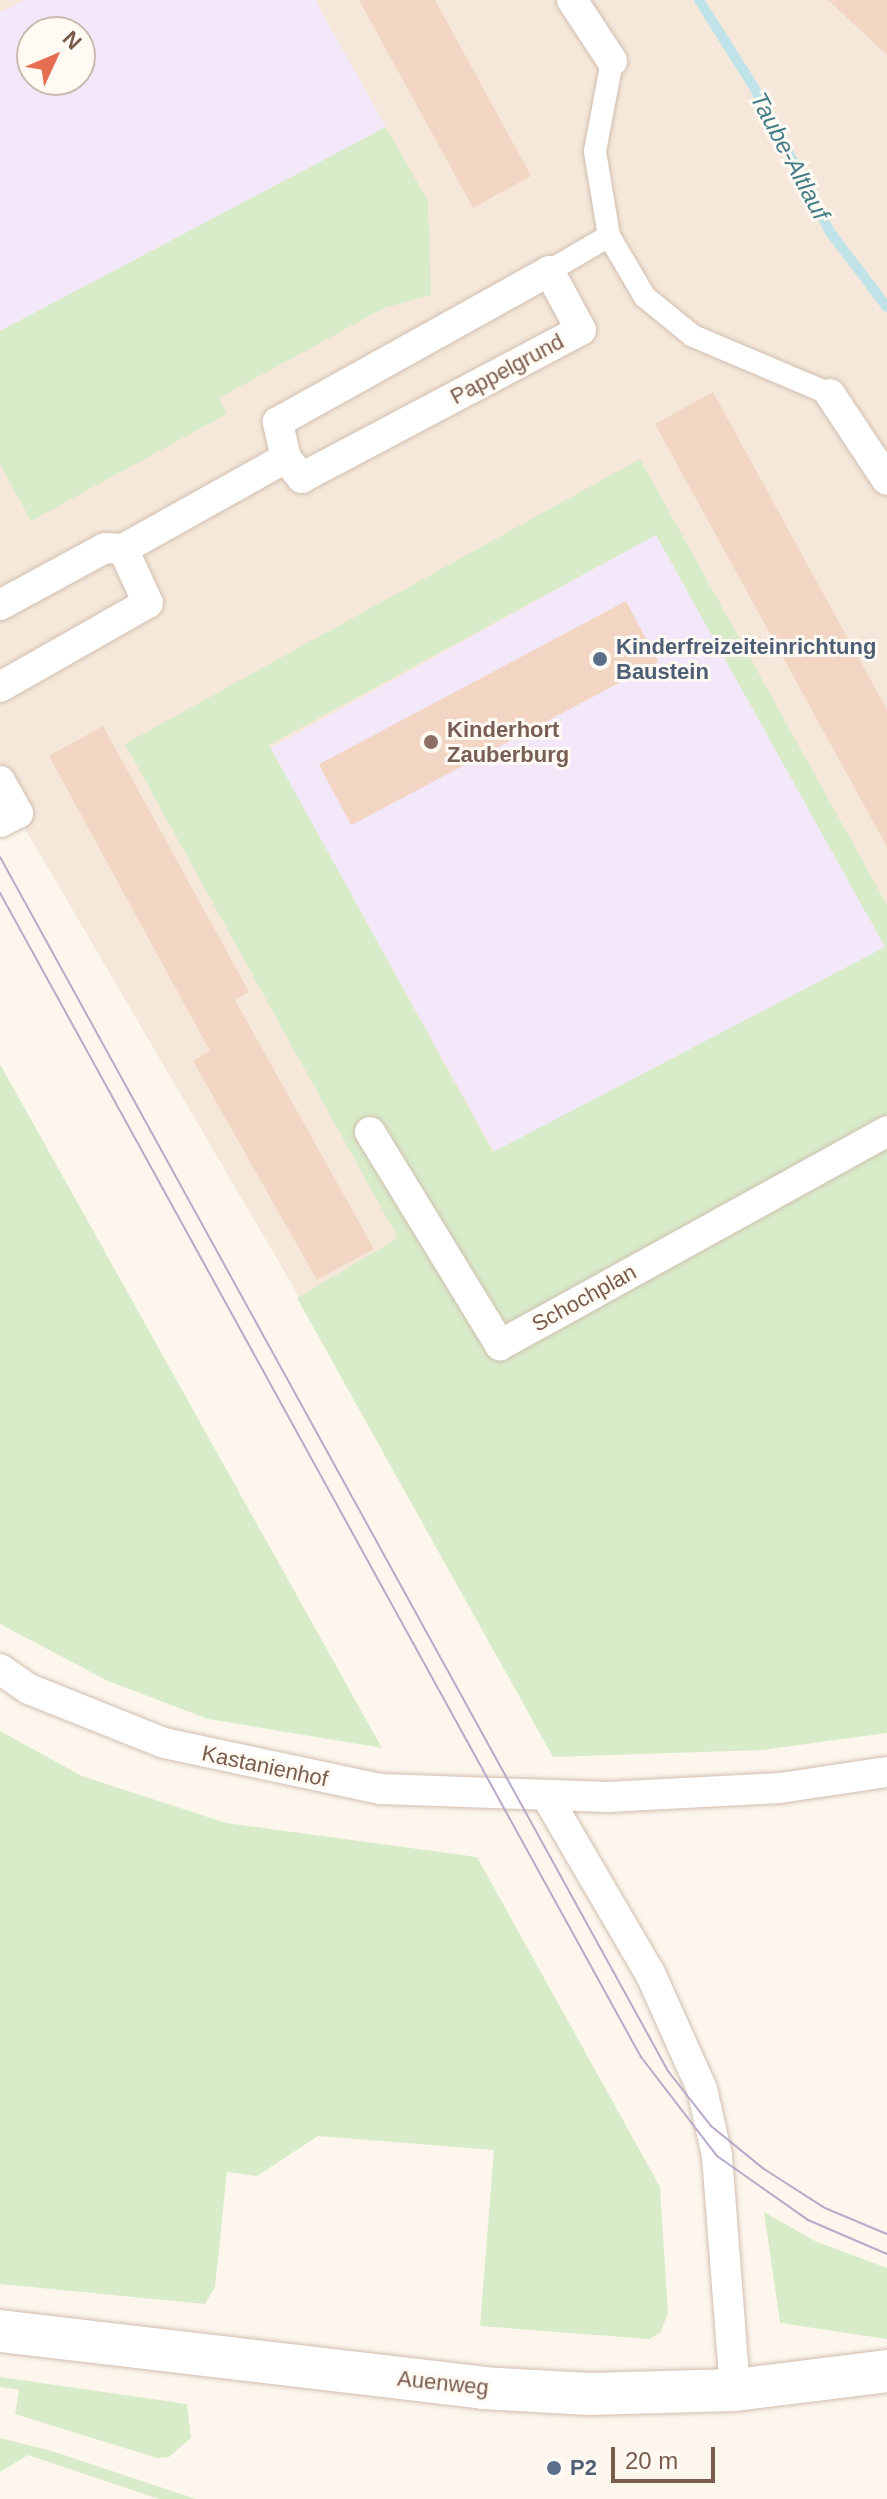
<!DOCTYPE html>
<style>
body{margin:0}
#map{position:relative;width:887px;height:2499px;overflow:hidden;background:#fdf6ec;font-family:Helvetica,sans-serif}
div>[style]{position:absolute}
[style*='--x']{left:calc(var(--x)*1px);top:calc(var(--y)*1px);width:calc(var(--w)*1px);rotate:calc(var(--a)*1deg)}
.residential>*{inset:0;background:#f5e8da}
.education>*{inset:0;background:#f3e8fa;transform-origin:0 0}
.green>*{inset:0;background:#d8ecc9}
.stream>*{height:10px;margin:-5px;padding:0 5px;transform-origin:5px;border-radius:5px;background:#bfe3e8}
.building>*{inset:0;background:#f3d5c3;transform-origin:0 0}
.roads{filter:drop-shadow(0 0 2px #d1beb0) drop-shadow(0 0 2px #d1beb0)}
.pedestrian>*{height:22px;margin:-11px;padding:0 11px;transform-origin:11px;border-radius:11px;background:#fff}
.minor>*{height:30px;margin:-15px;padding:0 15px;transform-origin:15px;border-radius:15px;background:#fff}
.secondary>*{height:42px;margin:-21px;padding:0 21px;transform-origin:21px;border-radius:21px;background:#fff}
.tram>*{height:2px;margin:-1px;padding:0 1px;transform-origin:1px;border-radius:1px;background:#b9a8c9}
.dots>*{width:22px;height:22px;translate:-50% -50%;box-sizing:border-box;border:4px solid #fffaf3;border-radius:50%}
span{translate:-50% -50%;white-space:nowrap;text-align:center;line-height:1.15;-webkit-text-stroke:6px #fffaf3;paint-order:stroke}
.street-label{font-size:22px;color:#7a5c4d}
.service-label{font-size:22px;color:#4e5e75;font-weight:700}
.left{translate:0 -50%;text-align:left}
.education-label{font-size:22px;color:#785e54;font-weight:700}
.water-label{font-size:24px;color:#437c86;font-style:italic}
.north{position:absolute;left:16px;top:16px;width:80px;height:80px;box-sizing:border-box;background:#fffaf3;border:2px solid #cabbb1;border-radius:50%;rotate:46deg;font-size:22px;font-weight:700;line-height:32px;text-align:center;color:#7a5c4d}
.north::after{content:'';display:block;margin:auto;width:28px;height:36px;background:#e76f51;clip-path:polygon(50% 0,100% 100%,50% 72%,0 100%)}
.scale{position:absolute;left:611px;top:2447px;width:104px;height:36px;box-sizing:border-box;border:4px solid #7a5c4d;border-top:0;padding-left:10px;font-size:24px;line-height:28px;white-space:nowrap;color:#7a5c4d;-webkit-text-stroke:6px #fffaf3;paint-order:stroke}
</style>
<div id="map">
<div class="residential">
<i style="clip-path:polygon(evenodd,0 0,887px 0,887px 1003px,304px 1305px,0 786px,0 0,32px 32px,80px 32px,80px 80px,32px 80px,32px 32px)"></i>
</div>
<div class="education">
<i style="clip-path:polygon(evenodd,24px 0,315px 0,386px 127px,0 331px,0 13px,24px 0,80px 32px,80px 80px,32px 80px,32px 32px,80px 32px)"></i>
<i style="left:657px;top:534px;width:472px;height:442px;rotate:61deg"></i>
</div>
<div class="green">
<i style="clip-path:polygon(386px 127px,428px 201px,431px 295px,384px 308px,219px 398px,227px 414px,31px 521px,0 464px,0 331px)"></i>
<i style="clip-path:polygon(evenodd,640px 459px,887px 905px,887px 1733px,762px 1750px,553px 1757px,297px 1298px,398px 1238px,125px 744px,640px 459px,656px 535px,885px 947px,493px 1152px,269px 745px,656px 535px)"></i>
<i style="clip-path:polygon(0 1064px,382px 1748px,208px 1719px,108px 1681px,0 1624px)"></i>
<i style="clip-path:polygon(0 1731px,82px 1776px,226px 1823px,477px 1857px,660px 2187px,668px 2313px,660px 2333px,649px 2339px,480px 2326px,494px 2150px,318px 2136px,257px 2176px,227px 2172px,215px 2287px,205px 2304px,0 2284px)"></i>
<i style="clip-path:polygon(764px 2212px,815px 2241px,887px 2268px,887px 2339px,780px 2323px)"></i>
<i style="clip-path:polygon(0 2377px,187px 2404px,191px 2438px,169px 2457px,157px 2458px,15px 2414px,19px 2390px,0 2387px)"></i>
<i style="clip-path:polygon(0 2438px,52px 2451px,196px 2499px,159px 2499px,28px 2455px,0 2472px)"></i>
</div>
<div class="stream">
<i style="--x:699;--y:0;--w:105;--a:57.8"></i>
<i style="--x:755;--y:89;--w:161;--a:62.3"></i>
<i style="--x:830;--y:232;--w:94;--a:52.8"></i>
</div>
<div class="building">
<i style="clip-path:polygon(359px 0,435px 0,531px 176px,473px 208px)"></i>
<i style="clip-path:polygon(828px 0,887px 0,887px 55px)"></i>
<i style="clip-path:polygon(713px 392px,887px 710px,887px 847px,655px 424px)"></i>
<i style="left:626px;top:601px;width:69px;height:348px;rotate:62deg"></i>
<i style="clip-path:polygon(103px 726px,249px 992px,235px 1000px,374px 1249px,317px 1280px,193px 1061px,210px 1051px,49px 756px)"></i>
</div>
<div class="roads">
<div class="pedestrian">
<i style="--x:609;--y:236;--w:71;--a:59.5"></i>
<i style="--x:645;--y:297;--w:62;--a:39.1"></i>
<i style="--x:693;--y:336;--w:149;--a:22.9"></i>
<i style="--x:549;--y:271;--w:69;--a:-30.3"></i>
<i style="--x:609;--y:236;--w:86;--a:-99.4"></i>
<i style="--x:595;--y:151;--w:92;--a:-79.3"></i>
</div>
<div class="minor">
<i style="--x:572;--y:0;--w:73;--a:56.7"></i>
<i style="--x:549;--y:271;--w:67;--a:61.5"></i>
<i style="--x:581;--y:330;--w:316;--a:152.1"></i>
<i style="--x:302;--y:478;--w:26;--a:-129"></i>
<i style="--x:286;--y:458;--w:37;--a:-103"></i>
<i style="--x:278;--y:422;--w:310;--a:-29.1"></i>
<i style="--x:830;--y:394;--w:103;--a:56.5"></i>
<i style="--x:0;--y:605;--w:119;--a:-28.5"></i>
<i style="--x:105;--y:548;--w:18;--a:3"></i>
<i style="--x:123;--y:549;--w:187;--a:-29.2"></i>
<i style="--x:0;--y:687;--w:170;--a:-29.6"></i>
<i style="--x:148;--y:603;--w:60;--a:-114.8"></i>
<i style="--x:0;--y:781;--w:37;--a:61"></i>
<i style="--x:18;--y:813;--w:20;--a:153"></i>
<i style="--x:370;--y:1132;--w:250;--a:58.6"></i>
<i style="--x:500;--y:1345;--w:442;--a:-28.9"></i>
<i style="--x:0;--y:1669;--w:35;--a:35"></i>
<i style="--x:29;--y:1689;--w:145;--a:21.8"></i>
<i style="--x:164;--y:1743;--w:221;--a:12"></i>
<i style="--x:380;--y:1789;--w:228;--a:2"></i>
<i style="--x:608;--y:1797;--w:172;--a:-3"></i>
<i style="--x:780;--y:1788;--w:108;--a:-8.5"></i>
<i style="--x:547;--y:1797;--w:204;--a:59.7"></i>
<i style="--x:650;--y:1973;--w:127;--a:65.9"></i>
<i style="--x:702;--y:2089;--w:69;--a:77.4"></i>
<i style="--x:717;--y:2156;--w:235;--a:85.6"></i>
</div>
<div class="secondary">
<i style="--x:0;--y:2331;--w:486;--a:6.7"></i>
<i style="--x:483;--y:2388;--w:107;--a:3.2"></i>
<i style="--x:590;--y:2394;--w:145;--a:-1.6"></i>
<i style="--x:735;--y:2390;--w:153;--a:-7.1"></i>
</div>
</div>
<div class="tram">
<i style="--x:0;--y:857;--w:1386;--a:61.18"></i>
<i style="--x:668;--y:2071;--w:70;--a:52"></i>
<i style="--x:711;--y:2126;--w:68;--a:39.1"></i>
<i style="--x:764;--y:2169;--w:72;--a:32.6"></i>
<i style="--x:825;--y:2208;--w:67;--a:22.8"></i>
<i style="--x:0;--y:893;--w:1329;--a:61.16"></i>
<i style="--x:641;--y:2057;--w:125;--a:52.5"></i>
<i style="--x:717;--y:2156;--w:111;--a:35.1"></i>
<i style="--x:808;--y:2220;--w:86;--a:23.3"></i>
</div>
<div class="dots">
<i style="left:600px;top:659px;background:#5c6f8a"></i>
<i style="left:431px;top:742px;background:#8d6e63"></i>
<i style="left:554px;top:2468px;background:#5c6f8a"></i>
</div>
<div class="street-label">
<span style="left:507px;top:369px;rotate:-28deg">Pappelgrund</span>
<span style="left:584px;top:1298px;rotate:-29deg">Schochplan</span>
<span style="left:265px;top:1766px;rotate:12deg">Kastanienhof</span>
<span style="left:443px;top:2383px;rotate:6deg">Auenweg</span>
</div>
<div class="service-label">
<span class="left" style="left:616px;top:659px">Kinderfreizeiteinrichtung<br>Baustein</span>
<span class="left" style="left:570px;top:2468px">P2</span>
</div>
<div class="education-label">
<span class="left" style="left:447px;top:742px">Kinderhort<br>Zauberburg</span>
</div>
<div class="water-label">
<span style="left:790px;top:156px;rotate:62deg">Taube-Altlauf</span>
</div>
<div class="north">N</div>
<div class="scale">20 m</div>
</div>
